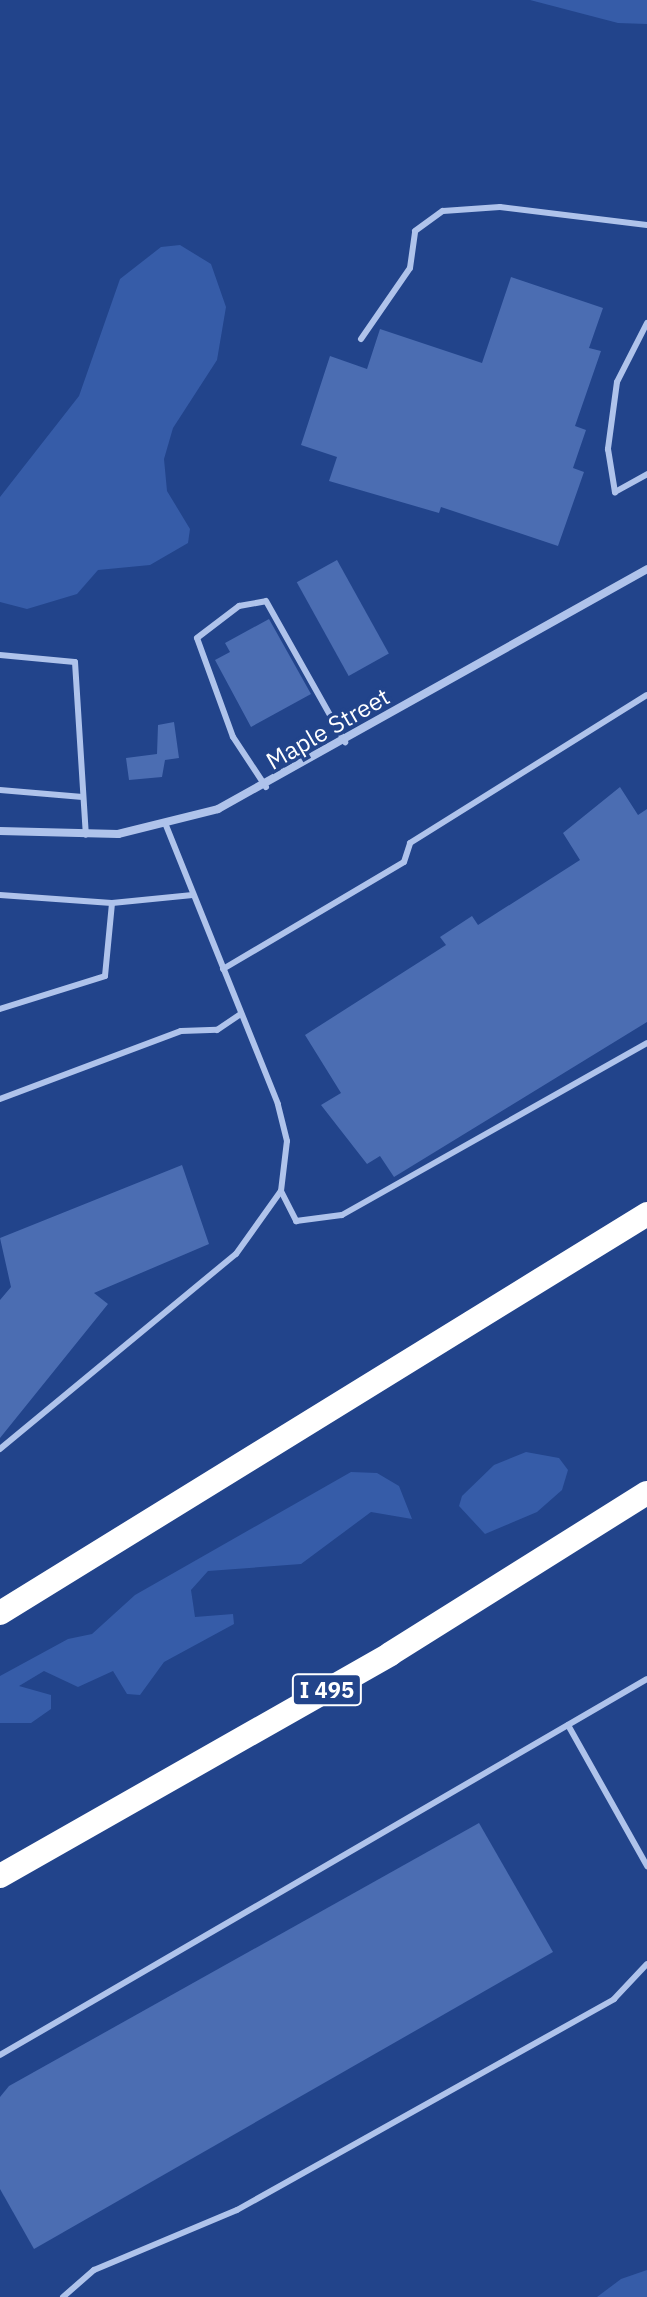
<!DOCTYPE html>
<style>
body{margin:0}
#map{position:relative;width:647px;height:2297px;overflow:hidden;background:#22448b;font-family:"IBM Plex Sans",sans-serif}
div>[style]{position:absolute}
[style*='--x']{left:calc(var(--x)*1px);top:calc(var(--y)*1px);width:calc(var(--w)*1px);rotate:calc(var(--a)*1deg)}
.green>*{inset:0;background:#365ca8}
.building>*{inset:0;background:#4b6db2;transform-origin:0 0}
.lane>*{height:6px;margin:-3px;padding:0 3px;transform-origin:3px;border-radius:3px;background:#afc3eb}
.street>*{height:8px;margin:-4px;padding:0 4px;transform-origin:4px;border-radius:4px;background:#afc3eb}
.highway>*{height:24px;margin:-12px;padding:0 12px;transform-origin:12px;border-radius:12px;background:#fff}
span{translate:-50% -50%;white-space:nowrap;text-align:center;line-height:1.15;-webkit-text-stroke:7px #22448b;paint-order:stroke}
.shield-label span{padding:2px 6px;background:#22448b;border:2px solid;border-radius:6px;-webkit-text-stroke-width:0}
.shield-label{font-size:22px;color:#fff;font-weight:700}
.street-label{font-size:24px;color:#fff}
</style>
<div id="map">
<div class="green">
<i style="clip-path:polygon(530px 0,647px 0,647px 24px,618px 23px)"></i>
<i style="clip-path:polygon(180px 245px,211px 264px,226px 307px,217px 360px,173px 428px,164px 459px,167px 491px,190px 529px,188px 543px,150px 565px,98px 570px,77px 594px,27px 609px,0 602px,0 497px,79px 396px,120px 279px,161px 247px)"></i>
<i style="clip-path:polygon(526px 1452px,559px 1458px,568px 1470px,562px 1490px,537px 1512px,485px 1534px,459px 1506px,462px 1496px,494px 1465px)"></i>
<i style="clip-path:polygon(351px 1472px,377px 1473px,399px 1486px,412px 1519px,371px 1512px,301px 1564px,208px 1571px,191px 1590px,195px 1617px,233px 1614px,234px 1624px,164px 1662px,140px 1695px,127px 1694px,113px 1671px,78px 1687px,44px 1671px,19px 1686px,51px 1695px,51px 1709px,31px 1723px,0 1723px,0 1676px,68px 1639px,92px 1634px,135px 1595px)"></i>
<i style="clip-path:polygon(647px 2270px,647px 2297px,597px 2297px,621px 2279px)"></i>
</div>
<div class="building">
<i style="clip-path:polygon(511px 277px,603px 308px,589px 348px,601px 351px,575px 426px,586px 430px,573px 468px,584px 472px,558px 546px,441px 507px,439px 513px,329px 481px,337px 457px,301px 445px,330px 356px,367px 369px,380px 329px,482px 363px)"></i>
<i style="left:337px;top:560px;width:107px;height:46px;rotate:61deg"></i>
<i style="clip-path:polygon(269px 619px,311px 694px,251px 727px,215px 660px,230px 652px,225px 643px)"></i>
<i style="clip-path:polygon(174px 722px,179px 758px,165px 760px,162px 777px,129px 780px,126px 758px,157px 754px,158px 725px)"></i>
<i style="clip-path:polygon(620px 787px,638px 815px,647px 809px,647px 1022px,394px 1177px,380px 1156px,367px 1164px,321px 1105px,341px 1093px,305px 1035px,446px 945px,440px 937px,472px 916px,478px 925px,580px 860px,563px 833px)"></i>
<i style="clip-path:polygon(182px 1165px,209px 1244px,94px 1293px,108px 1304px,0 1438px,0 1300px,11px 1287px,0 1238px)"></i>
<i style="clip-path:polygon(479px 1823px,553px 1952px,34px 2249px,0 2189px,0 2097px,9px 2086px)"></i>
</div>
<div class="lane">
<i style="--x:647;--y:323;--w:66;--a:117"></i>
<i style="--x:617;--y:382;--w:68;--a:97.7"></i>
<i style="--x:608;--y:449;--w:44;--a:80.8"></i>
<i style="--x:615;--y:492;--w:37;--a:-29"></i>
<i style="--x:361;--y:339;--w:86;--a:-55.4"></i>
<i style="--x:410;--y:268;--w:37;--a:-82"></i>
<i style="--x:415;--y:231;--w:34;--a:-36"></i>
<i style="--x:443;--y:211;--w:57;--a:-4"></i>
<i style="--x:500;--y:207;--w:148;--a:7"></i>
<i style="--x:0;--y:655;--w:75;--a:5.3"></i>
<i style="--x:75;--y:662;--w:173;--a:86.4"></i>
<i style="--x:266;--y:787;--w:60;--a:-123.4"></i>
<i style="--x:233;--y:737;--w:105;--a:-110"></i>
<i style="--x:197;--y:638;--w:53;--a:-37.3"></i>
<i style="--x:239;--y:606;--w:27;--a:-10"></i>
<i style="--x:266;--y:601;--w:162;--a:60.7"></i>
<i style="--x:0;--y:790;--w:83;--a:4.8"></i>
<i style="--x:0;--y:895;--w:112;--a:4.1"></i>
<i style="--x:112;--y:903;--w:81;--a:-5.6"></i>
<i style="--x:223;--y:969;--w:210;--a:-30.6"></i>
<i style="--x:404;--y:862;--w:20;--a:-72"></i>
<i style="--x:410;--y:843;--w:279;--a:-32"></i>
<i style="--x:0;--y:1009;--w:110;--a:-17.4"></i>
<i style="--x:105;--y:976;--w:73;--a:-84.5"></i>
<i style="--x:0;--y:1099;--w:193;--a:-20.6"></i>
<i style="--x:181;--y:1031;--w:36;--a:-2"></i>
<i style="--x:217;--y:1030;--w:29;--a:-34"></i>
<i style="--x:281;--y:1191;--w:34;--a:63"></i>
<i style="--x:296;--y:1221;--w:46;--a:-7.4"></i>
<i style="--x:342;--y:1215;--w:350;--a:-29.4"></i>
<i style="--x:0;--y:1449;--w:306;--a:-39.6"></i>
<i style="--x:236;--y:1254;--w:77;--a:-54.5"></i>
<i style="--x:281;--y:1191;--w:50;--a:-83.2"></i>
<i style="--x:287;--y:1141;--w:38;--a:-104"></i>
<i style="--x:278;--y:1104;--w:300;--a:-111.9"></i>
<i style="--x:568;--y:1725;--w:162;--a:60.7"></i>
<i style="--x:0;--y:2055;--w:748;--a:-30.16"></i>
<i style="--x:63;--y:2297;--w:41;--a:-41.1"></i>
<i style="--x:94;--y:2270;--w:155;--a:-22.8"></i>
<i style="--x:237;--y:2210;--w:432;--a:-29.2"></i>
<i style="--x:614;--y:1999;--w:48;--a:-46.7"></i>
</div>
<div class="street">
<i style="--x:0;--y:831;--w:118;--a:1.5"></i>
<i style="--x:118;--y:834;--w:103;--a:-14"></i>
<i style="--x:218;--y:809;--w:492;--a:-29.2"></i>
</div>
<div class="highway">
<i style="--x:0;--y:1613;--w:760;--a:-31.66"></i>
<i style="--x:0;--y:1876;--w:449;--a:-29.6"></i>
<i style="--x:390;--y:1654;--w:303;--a:-32.1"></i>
</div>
<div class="shield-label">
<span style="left:327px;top:1690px">I 495</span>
</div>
<div class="street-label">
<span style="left:328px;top:729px;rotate:-30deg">Maple Street</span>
</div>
</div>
